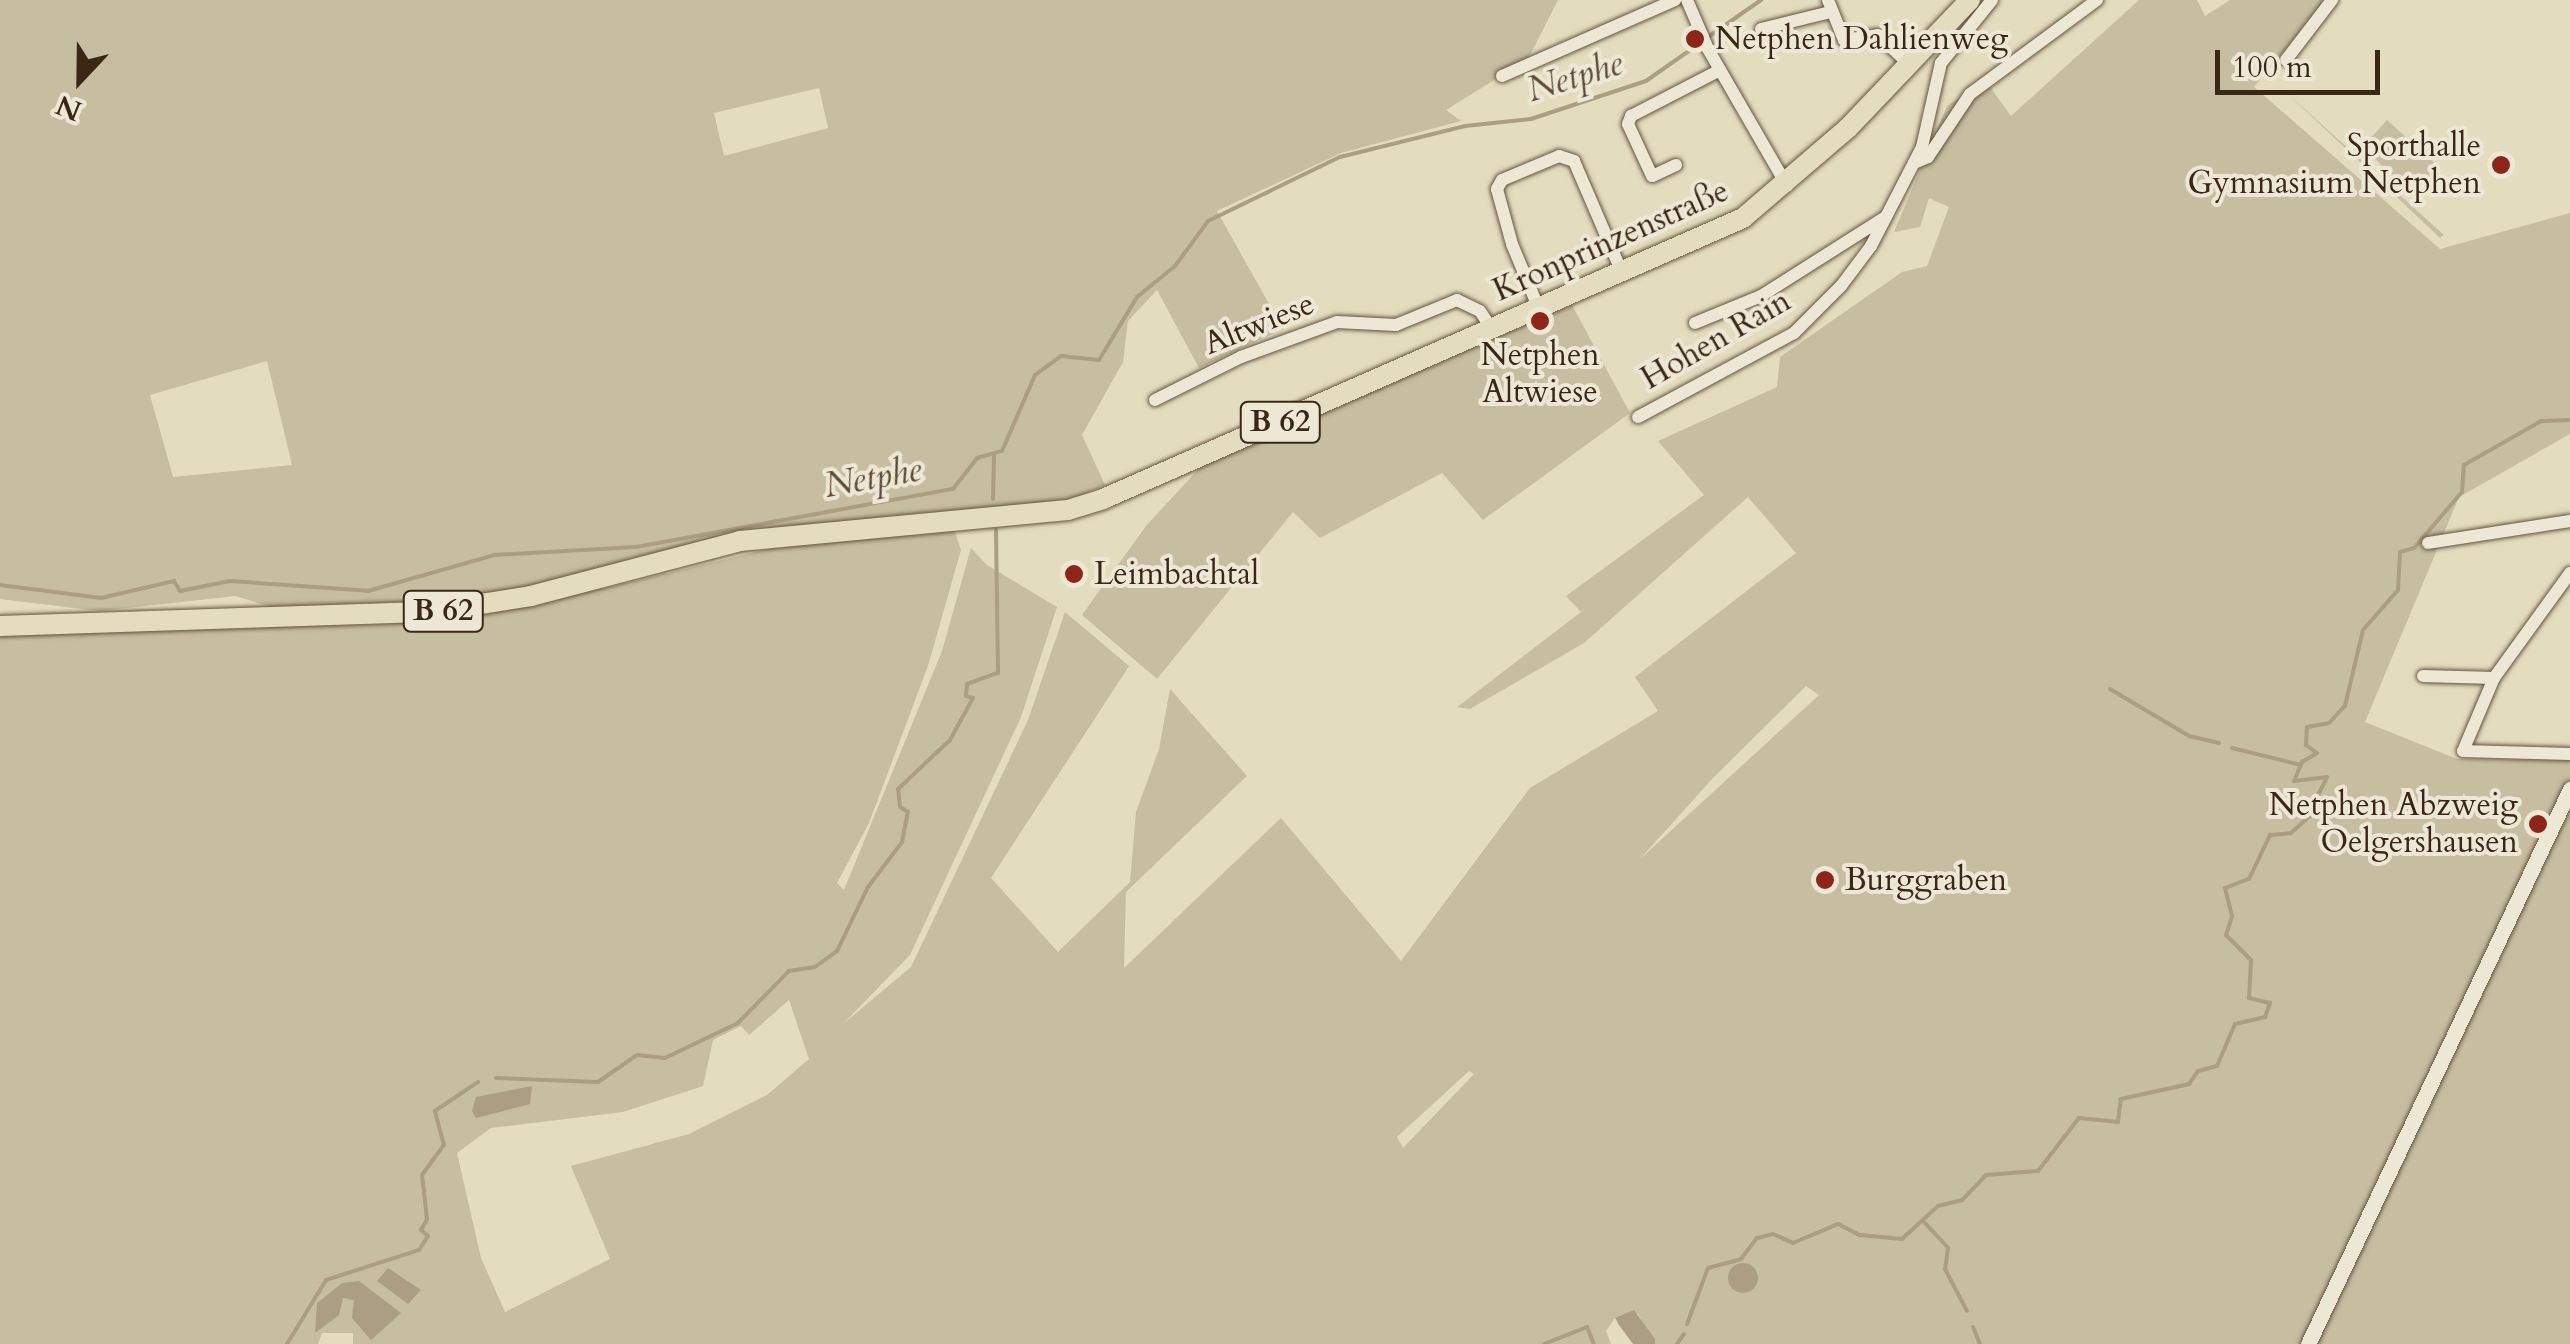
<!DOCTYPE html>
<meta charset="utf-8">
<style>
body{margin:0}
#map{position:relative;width:2570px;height:1344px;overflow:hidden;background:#e4dcbe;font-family:Cardo,serif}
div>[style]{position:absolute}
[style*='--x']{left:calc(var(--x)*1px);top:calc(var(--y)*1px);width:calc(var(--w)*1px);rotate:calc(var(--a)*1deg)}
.green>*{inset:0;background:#c7bda1;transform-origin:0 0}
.water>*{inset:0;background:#ab9e85}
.round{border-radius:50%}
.stream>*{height:4px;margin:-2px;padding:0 2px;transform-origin:2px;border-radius:2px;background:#ab9e85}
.roads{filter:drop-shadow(0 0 2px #65543f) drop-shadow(0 0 2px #65543f)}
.minor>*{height:12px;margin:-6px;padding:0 6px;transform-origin:6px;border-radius:6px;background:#ede8d5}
.tertiary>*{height:15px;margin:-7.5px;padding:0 7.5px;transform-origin:7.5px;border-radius:7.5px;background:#ede8d5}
.primary>*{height:20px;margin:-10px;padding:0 10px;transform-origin:10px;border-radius:10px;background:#e4dcbe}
.dots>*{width:28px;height:28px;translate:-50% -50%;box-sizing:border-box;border:5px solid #ede8d5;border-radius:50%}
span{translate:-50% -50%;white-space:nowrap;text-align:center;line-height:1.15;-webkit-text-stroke:8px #ede8d5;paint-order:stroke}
.shield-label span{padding:2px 8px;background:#ede8d5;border:2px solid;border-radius:8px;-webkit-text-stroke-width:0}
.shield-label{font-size:30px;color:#3b2715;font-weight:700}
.poi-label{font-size:32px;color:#3b2715}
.left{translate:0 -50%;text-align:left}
.right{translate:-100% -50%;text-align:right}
.street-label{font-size:32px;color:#3b2715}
.water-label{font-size:35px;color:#5d4b37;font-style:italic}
.north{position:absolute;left:30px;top:30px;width:100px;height:100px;-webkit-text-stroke:8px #ede8d5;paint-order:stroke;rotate:202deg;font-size:28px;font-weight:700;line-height:40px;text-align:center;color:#3b2715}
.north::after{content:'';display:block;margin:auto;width:35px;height:45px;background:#3b2715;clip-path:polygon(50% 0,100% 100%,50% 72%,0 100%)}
.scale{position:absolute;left:2215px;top:50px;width:165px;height:45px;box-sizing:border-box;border:5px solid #3b2715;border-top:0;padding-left:12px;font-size:30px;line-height:35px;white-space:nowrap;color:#3b2715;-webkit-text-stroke:8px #ede8d5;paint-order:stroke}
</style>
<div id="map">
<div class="green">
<i style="clip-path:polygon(evenodd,0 0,1558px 0,1528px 59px,1446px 110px,1461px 121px,1341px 153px,1217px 211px,1283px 329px,1199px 368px,1157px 290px,1128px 321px,1123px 362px,1082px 435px,1105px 485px,1072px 499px,847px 523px,545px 585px,372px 610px,286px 612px,236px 596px,99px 611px,0 599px,0 0,819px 88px,828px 128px,724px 156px,714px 113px,819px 88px,0 0,267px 361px,292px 465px,173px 477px,150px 395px,267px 361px)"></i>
<i style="clip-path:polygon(evenodd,2139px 0,2197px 0,2205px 16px,2230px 0,2328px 0,2254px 87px,2440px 249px,2570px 213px,2570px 434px,2459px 497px,2365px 722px,2457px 759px,2570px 760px,2570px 1344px,1655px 1344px,1638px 1314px,1615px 1318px,1606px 1331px,1611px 1344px,353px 1344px,353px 1333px,322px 1333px,318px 1344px,0 1344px,0 630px,390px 624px,610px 587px,806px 540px,954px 529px,961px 550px,928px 666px,869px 823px,837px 883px,844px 890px,942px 651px,971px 548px,987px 565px,1057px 607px,1021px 717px,910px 955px,843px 1024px,911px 967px,1028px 720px,1065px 612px,1129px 666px,991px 878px,1058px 952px,1130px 882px,1136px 812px,1159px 749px,1170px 689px,1247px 776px,1126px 892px,1124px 968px,1281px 818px,1401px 961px,1530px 788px,1658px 711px,1635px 677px,1796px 553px,1748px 497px,1584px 643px,1470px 709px,1457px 707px,1581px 612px,1566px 596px,1704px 495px,1658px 441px,1777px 387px,1780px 357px,1902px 272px,1927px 266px,1949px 207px,1929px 198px,1920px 227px,1894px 232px,1947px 106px,1985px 80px,2011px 116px,2139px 0,1806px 686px,1819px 695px,1639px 860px,1713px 778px,1806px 686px,2139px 0,789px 1000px,809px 1059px,767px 1095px,689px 1134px,571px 1166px,610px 1259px,505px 1312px,481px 1258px,457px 1153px,491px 1128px,623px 1112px,703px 1086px,713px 1040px,741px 1026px,749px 1035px,789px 1000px,2139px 0,1469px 1071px,1474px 1074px,1403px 1148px,1397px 1137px,1469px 1071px)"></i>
<i style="clip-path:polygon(2288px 94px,2444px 235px,2440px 238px)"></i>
<i style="left:2387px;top:120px;width:72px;height:37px;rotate:42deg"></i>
<i style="clip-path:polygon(1572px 305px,1630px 413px,1483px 520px,1442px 473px,1320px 538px,1293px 512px,1157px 679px,1082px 615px,1146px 526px,1203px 464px)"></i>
</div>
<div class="water">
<i style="clip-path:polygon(532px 1086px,530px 1104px,476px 1118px,472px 1111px,476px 1097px)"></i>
<i class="round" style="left:1728px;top:1263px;width:30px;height:30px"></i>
<i style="clip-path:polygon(388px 1268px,421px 1290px,408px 1304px,377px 1281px)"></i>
<i style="clip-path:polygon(359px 1281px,401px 1313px,371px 1340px,352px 1318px,354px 1300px,343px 1298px,339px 1315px,315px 1333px,317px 1303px,342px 1283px)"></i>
<i style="clip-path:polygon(1634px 1310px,1655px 1339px,1655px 1344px,1633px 1344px,1619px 1325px,1615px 1318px)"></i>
</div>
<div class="stream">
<i style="--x:1708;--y:37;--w:65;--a:-34.9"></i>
<i style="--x:993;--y:499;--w:45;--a:-88.7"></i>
<i style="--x:0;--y:585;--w:102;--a:7.3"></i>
<i style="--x:101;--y:598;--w:75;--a:-13.1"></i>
<i style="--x:174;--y:581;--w:12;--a:59"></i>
<i style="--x:180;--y:591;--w:51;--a:-11.3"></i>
<i style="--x:230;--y:581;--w:138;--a:4.1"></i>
<i style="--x:368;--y:591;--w:131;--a:-15.9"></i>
<i style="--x:494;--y:555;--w:142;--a:-3.2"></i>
<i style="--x:636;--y:547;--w:322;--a:-10.4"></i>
<i style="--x:953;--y:489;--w:39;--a:-52"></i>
<i style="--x:977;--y:458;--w:26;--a:-16"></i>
<i style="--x:1002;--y:451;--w:83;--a:-66.5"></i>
<i style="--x:1035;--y:375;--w:32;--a:-36"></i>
<i style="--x:1061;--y:356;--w:38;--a:6"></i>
<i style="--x:1099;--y:360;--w:74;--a:-58.9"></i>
<i style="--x:1137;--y:297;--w:49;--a:-39.2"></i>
<i style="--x:1175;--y:266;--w:56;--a:-53.7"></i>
<i style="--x:1208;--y:221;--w:147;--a:-25.9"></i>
<i style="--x:1340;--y:157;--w:129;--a:-13.9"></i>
<i style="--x:1465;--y:126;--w:66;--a:-6.1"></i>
<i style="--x:1531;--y:119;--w:121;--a:-18.3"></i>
<i style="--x:1646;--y:81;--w:66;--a:-35.1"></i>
<i style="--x:2110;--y:689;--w:92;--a:30.7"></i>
<i style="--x:2189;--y:736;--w:31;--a:13"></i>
<i style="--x:2232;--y:748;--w:71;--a:13.8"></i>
<i style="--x:496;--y:1078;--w:102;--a:2.2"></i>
<i style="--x:598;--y:1082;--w:47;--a:-34.7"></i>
<i style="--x:637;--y:1055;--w:28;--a:6"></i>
<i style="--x:665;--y:1058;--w:81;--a:-25.6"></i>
<i style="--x:738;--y:1023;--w:73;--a:-45.6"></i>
<i style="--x:789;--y:971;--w:26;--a:-9"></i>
<i style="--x:815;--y:967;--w:27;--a:-36"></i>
<i style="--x:837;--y:951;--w:71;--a:-64.2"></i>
<i style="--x:868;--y:887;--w:56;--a:-52.9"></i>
<i style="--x:902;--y:842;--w:31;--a:-79"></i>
<i style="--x:908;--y:812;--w:9;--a:-148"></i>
<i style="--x:900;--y:807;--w:18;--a:-96"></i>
<i style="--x:898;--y:789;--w:71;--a:-43.3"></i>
<i style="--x:950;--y:740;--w:48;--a:-61.3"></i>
<i style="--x:973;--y:698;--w:7;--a:-164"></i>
<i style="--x:966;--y:696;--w:12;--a:-85"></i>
<i style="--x:967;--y:684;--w:33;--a:-20"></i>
<i style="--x:998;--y:673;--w:143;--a:-90.8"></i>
<i style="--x:1925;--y:1223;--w:34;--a:47"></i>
<i style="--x:1948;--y:1248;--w:21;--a:98"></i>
<i style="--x:1945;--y:1269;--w:47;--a:62.4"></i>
<i style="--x:1687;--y:1324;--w:60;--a:-69.4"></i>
<i style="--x:1708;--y:1268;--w:34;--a:-15"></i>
<i style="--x:1741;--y:1259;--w:26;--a:-53"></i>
<i style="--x:1757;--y:1238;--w:16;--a:-14"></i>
<i style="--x:1773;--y:1234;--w:22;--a:24"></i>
<i style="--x:1793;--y:1243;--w:49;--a:-22.9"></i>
<i style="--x:1838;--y:1224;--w:25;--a:27"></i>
<i style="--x:1860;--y:1235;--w:42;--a:5.4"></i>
<i style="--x:1902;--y:1239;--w:49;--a:-42.5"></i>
<i style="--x:1938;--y:1206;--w:25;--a:-14"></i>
<i style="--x:1962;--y:1200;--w:35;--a:-46"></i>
<i style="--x:1986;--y:1175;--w:52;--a:-4.4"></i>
<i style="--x:2038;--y:1171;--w:67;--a:-52.3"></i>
<i style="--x:2079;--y:1118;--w:39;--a:6"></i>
<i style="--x:2118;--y:1122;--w:23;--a:-83"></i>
<i style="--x:2121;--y:1099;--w:70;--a:-12.4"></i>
<i style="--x:2189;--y:1084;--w:16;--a:-55"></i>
<i style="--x:2198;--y:1071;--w:20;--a:-15"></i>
<i style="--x:2217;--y:1066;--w:46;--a:-66.8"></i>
<i style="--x:2235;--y:1024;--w:31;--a:-13"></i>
<i style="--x:2265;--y:1017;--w:15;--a:-70"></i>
<i style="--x:2270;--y:1003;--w:22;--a:-167"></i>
<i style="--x:2249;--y:998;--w:38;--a:-87"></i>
<i style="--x:2251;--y:960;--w:35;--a:-135"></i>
<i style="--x:2226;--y:935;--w:20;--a:-72"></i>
<i style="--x:2232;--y:916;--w:29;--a:-104"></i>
<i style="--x:2225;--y:888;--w:26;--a:-21"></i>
<i style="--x:2249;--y:879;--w:49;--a:-64.5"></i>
<i style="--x:2270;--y:835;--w:21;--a:-5"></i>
<i style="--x:2291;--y:833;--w:42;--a:-42.1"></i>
<i style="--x:2322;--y:805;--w:11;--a:-112"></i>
<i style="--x:2318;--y:795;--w:20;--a:-63"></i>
<i style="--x:2327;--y:777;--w:33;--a:173"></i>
<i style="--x:2294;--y:781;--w:21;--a:-67"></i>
<i style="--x:2302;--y:762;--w:17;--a:-31"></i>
<i style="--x:2317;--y:753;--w:14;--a:-144"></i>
<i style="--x:2306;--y:745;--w:18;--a:-87"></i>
<i style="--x:2307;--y:727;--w:22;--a:-10"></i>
<i style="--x:2329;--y:723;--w:23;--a:-47"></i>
<i style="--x:2345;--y:706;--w:78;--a:-76.7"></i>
<i style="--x:2363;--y:630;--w:53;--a:-48.8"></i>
<i style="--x:2398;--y:590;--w:38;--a:-87"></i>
<i style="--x:2400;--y:552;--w:15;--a:-16"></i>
<i style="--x:2414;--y:548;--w:74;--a:-49.4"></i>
<i style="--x:2462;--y:492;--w:27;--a:-86"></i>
<i style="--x:2464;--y:465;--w:89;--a:-29.7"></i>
<i style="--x:2541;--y:421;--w:29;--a:-2"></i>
<i style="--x:1973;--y:1327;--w:18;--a:68"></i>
<i style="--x:287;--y:1344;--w:75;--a:-58.6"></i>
<i style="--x:326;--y:1280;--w:98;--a:-17.9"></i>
<i style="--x:419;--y:1250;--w:17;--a:-57"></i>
<i style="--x:428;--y:1236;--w:9;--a:-139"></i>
<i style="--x:421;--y:1230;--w:13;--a:-61"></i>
<i style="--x:427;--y:1219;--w:44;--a:-96.5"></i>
<i style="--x:422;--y:1175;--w:37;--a:-54"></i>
<i style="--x:444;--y:1145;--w:35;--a:-105"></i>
<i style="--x:435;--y:1111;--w:52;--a:-34"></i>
<i style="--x:1544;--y:1344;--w:46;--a:-21.6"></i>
<i style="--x:1587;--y:1327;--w:18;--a:68"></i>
<i style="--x:1677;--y:1344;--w:12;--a:-55"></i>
</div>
<div class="roads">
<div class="minor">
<i style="--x:1687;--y:0;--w:53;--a:66.8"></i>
<i style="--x:1708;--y:49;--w:158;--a:60"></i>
<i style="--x:1828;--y:0;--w:43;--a:68.2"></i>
<i style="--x:1844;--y:40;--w:34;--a:-8"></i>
<i style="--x:1878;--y:35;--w:42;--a:43.1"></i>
<i style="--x:1761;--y:29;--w:72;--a:-13.7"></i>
<i style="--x:2286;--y:60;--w:76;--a:-52.5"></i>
<i style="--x:1502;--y:76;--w:189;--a:-23.7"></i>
<i style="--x:1914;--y:163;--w:15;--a:-23"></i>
<i style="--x:1928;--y:157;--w:76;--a:-56.3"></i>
<i style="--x:1970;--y:94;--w:158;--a:-36.5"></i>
<i style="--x:1676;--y:165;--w:26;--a:155"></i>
<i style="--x:1652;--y:176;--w:57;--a:-114.8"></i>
<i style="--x:1628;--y:124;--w:9;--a:-69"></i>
<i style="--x:1631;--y:116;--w:100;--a:-27.3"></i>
<i style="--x:1539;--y:309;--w:70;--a:-112.6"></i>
<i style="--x:1512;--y:244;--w:57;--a:-105.3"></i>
<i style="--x:1497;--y:189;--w:10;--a:-61"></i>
<i style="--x:1502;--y:180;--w:62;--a:-22.8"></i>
<i style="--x:1559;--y:156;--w:16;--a:18"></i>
<i style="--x:1574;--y:161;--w:119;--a:66.7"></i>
<i style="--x:1695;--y:323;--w:71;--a:-22.2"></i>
<i style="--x:1761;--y:296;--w:146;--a:-32.4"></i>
<i style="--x:1155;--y:400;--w:96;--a:-26.6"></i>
<i style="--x:1241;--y:357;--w:102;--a:-20"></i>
<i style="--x:1337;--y:322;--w:59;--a:2.9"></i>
<i style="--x:1396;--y:325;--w:66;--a:-22.3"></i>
<i style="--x:1457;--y:300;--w:25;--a:26"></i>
<i style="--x:1480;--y:311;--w:20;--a:57"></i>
<i style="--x:1638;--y:417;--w:177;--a:-28.3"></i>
<i style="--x:1794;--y:333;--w:66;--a:-45"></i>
<i style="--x:1841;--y:286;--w:50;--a:-53.1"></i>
<i style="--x:1871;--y:246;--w:111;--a:-62.7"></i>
<i style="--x:1922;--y:147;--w:86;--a:-77.3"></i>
<i style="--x:1941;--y:63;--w:81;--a:-51"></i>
<i style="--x:2428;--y:543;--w:144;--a:-8.8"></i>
<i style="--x:2570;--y:573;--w:130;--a:125.9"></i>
<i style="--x:2494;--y:678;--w:79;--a:113"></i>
<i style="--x:2463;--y:751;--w:107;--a:1.6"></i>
<i style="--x:2423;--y:676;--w:71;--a:1.6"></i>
</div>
<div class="tertiary">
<i style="--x:2308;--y:1344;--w:614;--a:-64.73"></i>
</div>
<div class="primary">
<i style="--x:0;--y:626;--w:430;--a:-1.9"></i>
<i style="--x:430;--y:612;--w:102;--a:-9"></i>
<i style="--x:531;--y:596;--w:216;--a:-14.7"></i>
<i style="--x:740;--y:541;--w:329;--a:-5.4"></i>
<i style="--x:1068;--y:510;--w:37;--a:-17"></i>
<i style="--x:1103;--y:499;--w:699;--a:-23.7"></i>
<i style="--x:1743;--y:218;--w:138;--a:-40.6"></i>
<i style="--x:1848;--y:128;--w:177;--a:-46.4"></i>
</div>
</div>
<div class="dots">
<i style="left:1695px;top:39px;background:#8f2418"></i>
<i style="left:2501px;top:165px;background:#8f2418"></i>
<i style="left:1540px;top:321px;background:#8f2418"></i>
<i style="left:1074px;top:574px;background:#8f2418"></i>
<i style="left:2538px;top:824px;background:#8f2418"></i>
<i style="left:1825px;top:880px;background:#8f2418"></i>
</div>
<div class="shield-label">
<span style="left:1280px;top:422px">B 62</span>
<span style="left:443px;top:611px">B 62</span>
</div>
<div class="poi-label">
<span class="left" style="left:1715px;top:39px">Netphen Dahlienweg</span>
<span class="right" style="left:2481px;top:165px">Sporthalle<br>Gymnasium Netphen</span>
<span style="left:1540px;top:374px">Netphen<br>Altwiese</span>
<span class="left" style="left:1094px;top:574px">Leimbachtal</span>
<span class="right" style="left:2518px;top:824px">Netphen Abzweig<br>Oelgershausen</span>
<span class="left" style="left:1845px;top:880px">Burggraben</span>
</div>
<div class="street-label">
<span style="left:1611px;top:241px;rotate:-24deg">Kronprinzenstraße</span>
<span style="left:1259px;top:324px;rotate:-22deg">Altwiese</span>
<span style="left:1716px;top:340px;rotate:-30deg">Hohen Rain</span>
</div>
<div class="water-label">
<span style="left:1575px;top:77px;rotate:-17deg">Netphe</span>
<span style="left:873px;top:478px;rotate:-10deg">Netphe</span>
</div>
<div class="north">N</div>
<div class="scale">100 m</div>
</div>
